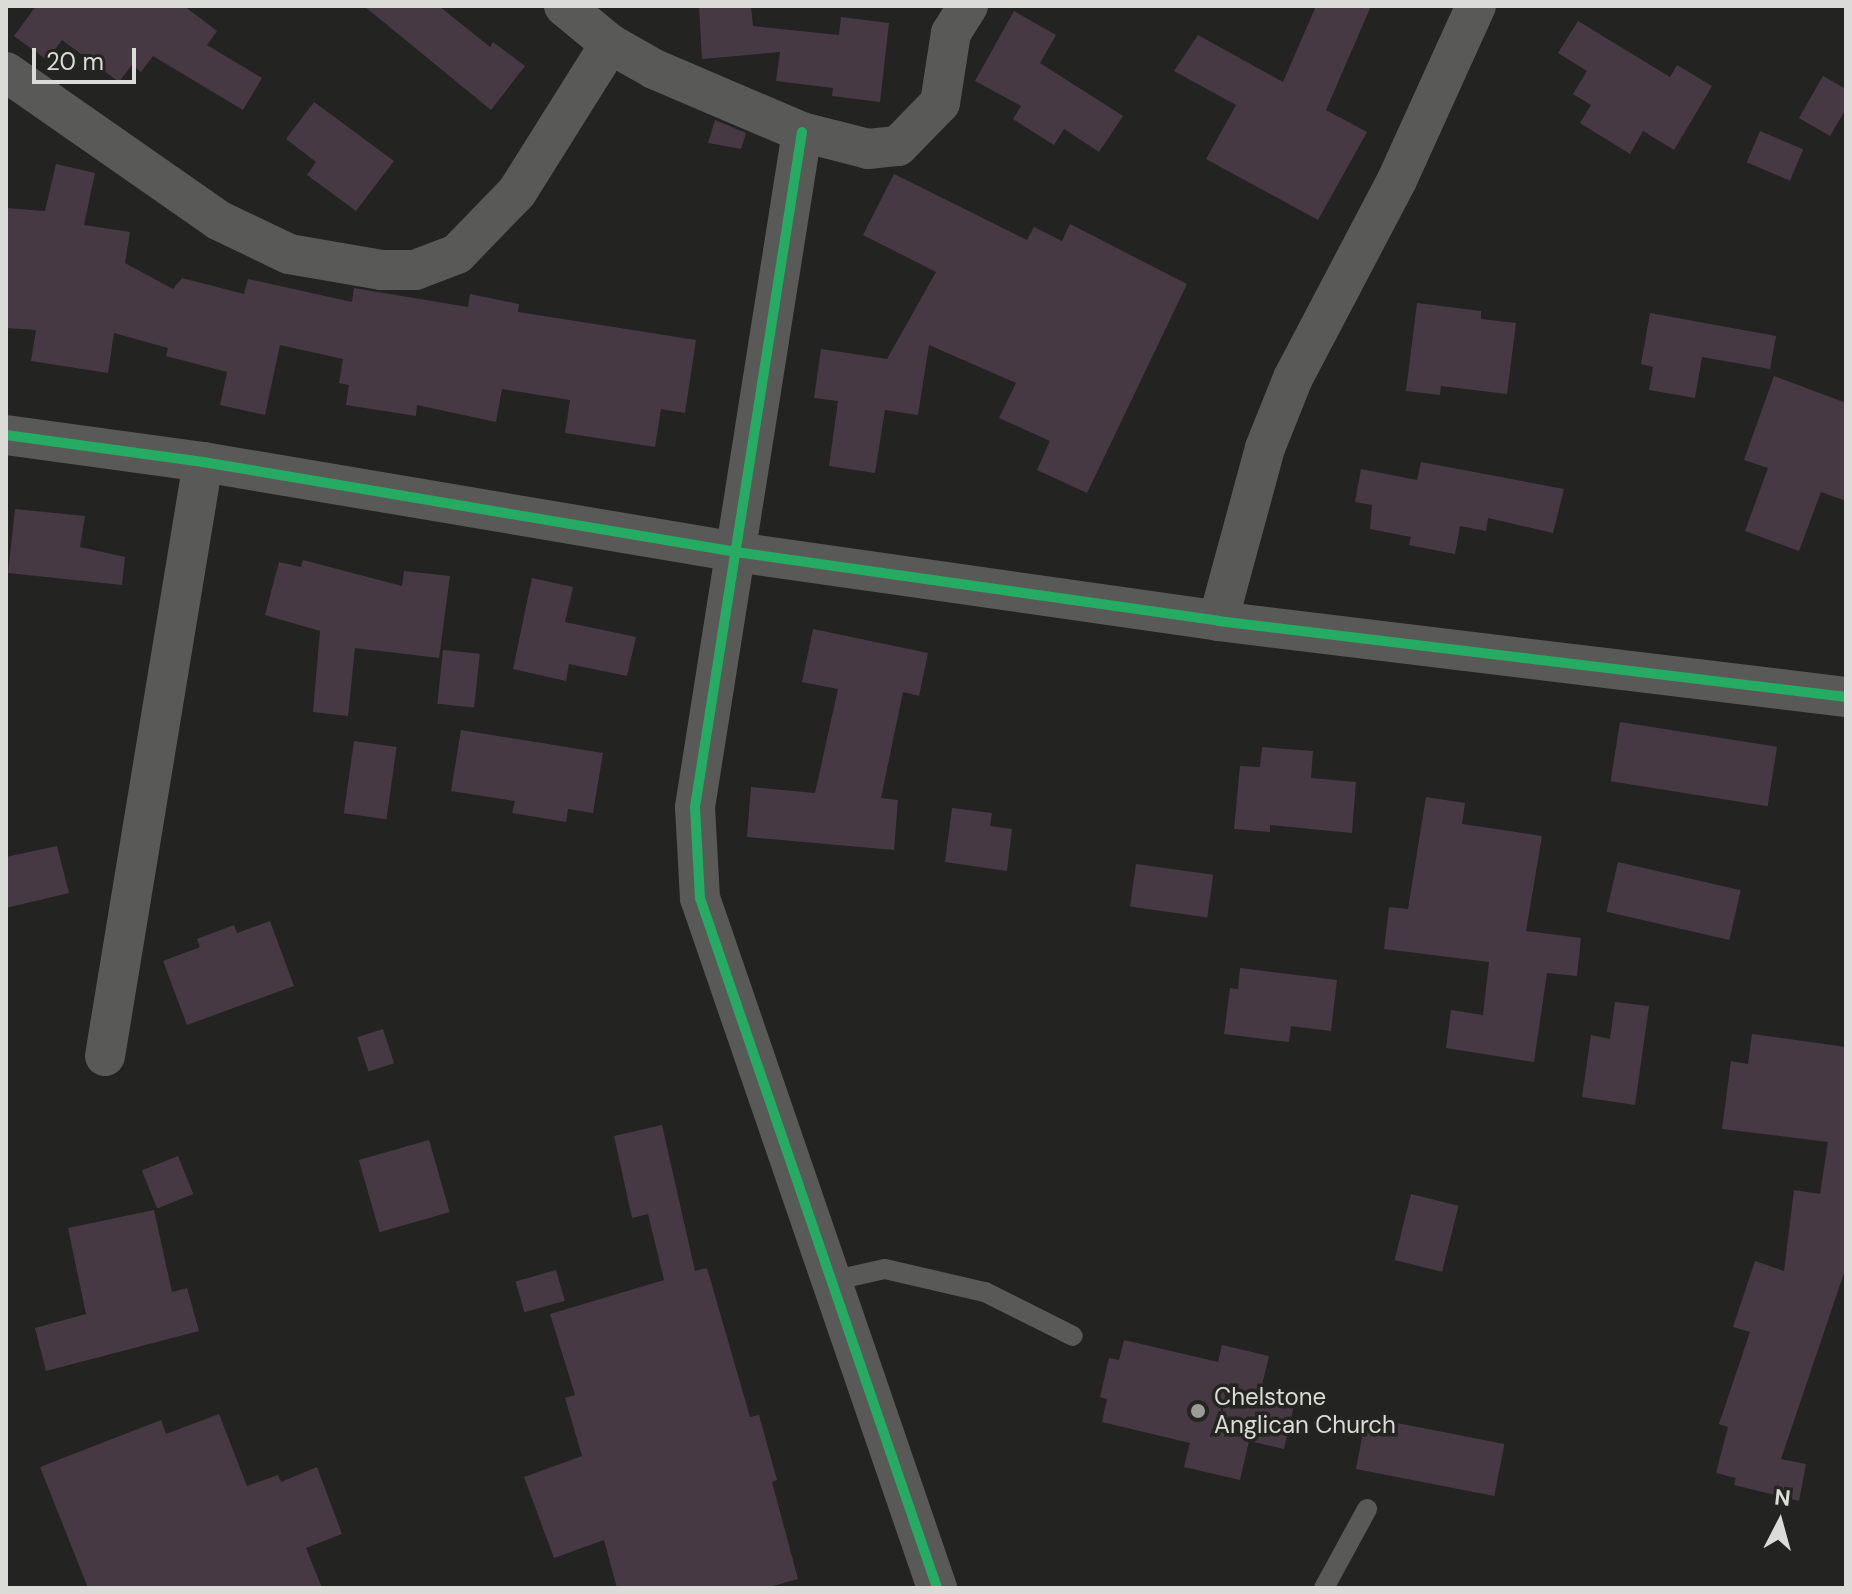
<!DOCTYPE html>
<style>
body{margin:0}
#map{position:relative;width:1852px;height:1594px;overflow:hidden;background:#232321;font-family:"DM Sans",sans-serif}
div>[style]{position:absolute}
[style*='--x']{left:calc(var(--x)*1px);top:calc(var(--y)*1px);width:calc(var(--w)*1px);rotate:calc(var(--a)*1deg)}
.building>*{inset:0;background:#463944;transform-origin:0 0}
.lane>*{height:20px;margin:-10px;padding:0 10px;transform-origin:10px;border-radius:10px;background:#595958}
.street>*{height:40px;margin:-20px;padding:0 20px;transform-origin:20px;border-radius:20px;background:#595958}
.cycleway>*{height:10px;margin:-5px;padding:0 5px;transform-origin:5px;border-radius:5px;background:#26ab63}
.dots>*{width:22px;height:22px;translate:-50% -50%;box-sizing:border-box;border:4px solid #242420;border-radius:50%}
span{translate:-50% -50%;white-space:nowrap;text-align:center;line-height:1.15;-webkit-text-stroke:7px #242420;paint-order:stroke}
.poi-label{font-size:24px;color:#dbdbd8}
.left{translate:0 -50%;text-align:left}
.frame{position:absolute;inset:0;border:8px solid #dbdbd8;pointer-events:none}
.north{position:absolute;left:1740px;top:1482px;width:80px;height:80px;-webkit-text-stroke:6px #242420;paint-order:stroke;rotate:6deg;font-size:22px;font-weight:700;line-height:32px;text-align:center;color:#dbdbd8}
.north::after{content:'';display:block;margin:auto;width:28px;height:36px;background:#dbdbd8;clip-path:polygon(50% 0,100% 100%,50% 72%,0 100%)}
.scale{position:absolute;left:32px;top:48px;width:104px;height:36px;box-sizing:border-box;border:4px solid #dbdbd8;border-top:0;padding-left:10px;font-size:24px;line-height:28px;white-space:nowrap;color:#dbdbd8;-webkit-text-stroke:6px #242420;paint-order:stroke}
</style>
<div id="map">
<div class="building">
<i style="clip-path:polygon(36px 6px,184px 6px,217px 31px,207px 45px,262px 78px,243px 110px,153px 56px,141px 72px,132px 65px,119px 82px,62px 40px,47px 60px,14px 36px)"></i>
<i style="clip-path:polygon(364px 6px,439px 6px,490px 47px,493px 42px,525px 66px,491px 110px)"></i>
<i style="clip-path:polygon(699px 6px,751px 6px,753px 26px,839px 35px,841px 17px,889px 23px,880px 102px,832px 96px,833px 88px,776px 81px,780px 52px,702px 59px)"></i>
<i style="clip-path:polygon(1316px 6px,1371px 6px,1326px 110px,1367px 132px,1318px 220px,1206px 159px,1236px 105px,1174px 71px,1198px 35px,1283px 82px)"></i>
<i style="clip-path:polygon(1014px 11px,1056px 35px,1040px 63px,1123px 116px,1099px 152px,1064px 129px,1054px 145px,1013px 119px,1021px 106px,975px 81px)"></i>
<i style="clip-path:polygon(1578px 21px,1670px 77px,1677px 65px,1712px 86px,1674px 150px,1643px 131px,1630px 154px,1580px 123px,1591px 105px,1573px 94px,1587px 71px,1558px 53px)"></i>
<i style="clip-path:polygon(1823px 76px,1846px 89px,1846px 109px,1830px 136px,1799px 118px)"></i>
<i style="clip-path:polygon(314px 102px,394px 161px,356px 211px,307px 175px,316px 162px,286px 139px)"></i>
<i style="clip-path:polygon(715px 120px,746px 133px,741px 149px,708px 143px)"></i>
<i style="left:1760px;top:131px;width:47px;height:34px;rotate:23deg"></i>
<i style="clip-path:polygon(56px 164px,95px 173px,84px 225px,130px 232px,125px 263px,173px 289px,182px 278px,244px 294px,248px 279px,352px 302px,354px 288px,468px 307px,470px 294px,519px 304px,518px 312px,696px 340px,685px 413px,661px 409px,655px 447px,565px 433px,570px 400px,502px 389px,496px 422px,417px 405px,416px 416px,346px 405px,349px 385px,339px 383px,343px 359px,280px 345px,265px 415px,220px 405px,227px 372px,166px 356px,168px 348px,114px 333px,108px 373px,31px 361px,36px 330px,6px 328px,6px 208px,45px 211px)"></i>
<i style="clip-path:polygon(894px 174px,1027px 240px,1034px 227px,1062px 241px,1070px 224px,1187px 284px,1087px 493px,1037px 470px,1050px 441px,999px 418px,1016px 383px,929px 345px,918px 415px,885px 410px,875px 473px,829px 466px,838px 401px,814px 398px,821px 349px,887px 359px,936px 272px,863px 235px)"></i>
<i style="clip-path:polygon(1417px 303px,1481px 311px,1481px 319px,1516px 323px,1507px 394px,1441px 386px,1440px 395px,1406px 391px)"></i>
<i style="clip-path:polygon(1650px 313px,1776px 336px,1770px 369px,1702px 357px,1695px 398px,1649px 390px,1653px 367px,1641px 364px)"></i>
<i style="clip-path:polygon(1774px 376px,1846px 403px,1846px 501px,1821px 492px,1799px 551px,1745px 531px,1768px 468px,1744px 460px)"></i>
<i style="clip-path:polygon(1421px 462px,1564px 489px,1553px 533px,1488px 518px,1486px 531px,1460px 526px,1455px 554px,1409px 545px,1411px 537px,1370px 529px,1372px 505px,1355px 502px,1361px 469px,1417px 480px)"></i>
<i style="clip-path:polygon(15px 509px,85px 516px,80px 547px,125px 557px,122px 585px,8px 573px)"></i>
<i style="clip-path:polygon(303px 560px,402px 586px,404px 571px,450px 576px,439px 658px,355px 648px,348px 716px,313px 712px,320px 631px,265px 615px,279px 562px,301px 567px)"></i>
<i style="clip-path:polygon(532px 578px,573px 587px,565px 622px,636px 637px,627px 676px,569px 664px,566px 681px,513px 669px)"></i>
<i style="clip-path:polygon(813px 629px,928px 653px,919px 696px,903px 692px,881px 798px,898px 800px,894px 850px,747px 837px,751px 787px,815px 793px,838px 689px,802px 682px)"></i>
<i style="left:443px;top:650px;width:37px;height:54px;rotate:6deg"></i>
<i style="left:1620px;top:722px;width:159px;height:60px;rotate:9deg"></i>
<i style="clip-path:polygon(461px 730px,603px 753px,593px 813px,568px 809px,566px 822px,512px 813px,515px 801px,451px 791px)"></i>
<i style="left:354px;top:741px;width:43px;height:73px;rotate:8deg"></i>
<i style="clip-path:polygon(1262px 747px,1313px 751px,1311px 778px,1356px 782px,1352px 833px,1270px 825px,1270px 832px,1234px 829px,1240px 766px,1260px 767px)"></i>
<i style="clip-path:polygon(1426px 797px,1465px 803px,1462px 824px,1542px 836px,1526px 931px,1581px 938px,1577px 976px,1547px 973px,1534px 1062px,1446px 1048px,1451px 1010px,1483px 1015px,1489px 962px,1384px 949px,1389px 907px,1408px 909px)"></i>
<i style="clip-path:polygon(952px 808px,992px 813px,990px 826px,1012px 829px,1007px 871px,945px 862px)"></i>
<i style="clip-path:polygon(57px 846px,69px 893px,6px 908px,6px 857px)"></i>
<i style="left:1618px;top:862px;width:126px;height:51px;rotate:13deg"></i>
<i style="left:1136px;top:864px;width:78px;height:43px;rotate:8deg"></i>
<i style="clip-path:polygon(270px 921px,294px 986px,187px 1025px,163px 961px,200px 947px,197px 939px,234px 925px,237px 933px)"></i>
<i style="clip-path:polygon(1240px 968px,1337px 980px,1331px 1031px,1291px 1026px,1289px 1042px,1224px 1034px,1230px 988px,1238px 989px)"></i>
<i style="clip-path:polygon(1615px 1002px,1649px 1006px,1635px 1105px,1582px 1097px,1591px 1035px,1610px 1039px)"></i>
<i style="left:383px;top:1029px;width:36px;height:27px;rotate:72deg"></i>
<i style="clip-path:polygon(1752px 1034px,1846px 1047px,1846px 1267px,1781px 1459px,1806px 1464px,1799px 1501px,1734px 1485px,1736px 1478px,1716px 1473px,1728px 1427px,1719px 1424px,1750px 1332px,1733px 1327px,1755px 1261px,1784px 1271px,1794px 1190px,1820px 1194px,1828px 1142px,1722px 1129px,1731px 1061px,1748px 1064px)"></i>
<i style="clip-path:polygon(662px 1125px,695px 1271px,707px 1268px,750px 1417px,759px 1415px,777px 1480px,772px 1482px,798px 1579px,766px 1588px,617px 1588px,604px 1540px,554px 1558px,524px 1477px,582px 1456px,565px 1398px,575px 1395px,550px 1314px,664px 1280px,648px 1214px,632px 1218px,614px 1136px)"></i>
<i style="left:429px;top:1140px;width:75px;height:73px;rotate:74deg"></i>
<i style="left:178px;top:1156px;width:41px;height:39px;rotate:68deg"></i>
<i style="left:1411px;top:1194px;width:49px;height:68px;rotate:14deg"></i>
<i style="clip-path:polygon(154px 1210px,172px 1292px,187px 1288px,199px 1331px,46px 1371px,35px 1328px,86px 1314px,68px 1228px)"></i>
<i style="left:556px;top:1270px;width:32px;height:42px;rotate:74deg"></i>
<i style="clip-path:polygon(1124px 1340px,1218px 1362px,1222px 1345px,1269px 1356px,1261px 1389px,1296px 1397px,1284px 1449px,1249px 1441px,1240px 1480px,1184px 1467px,1190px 1443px,1102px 1422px,1107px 1399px,1100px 1397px,1109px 1358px,1119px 1360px)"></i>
<i style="clip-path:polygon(219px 1414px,247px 1486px,278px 1475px,281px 1482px,317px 1467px,342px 1534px,306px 1548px,322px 1588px,88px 1588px,40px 1467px,161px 1420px,166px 1434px)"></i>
<i style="left:1366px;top:1417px;width:141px;height:53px;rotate:11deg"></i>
</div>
<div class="lane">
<i style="--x:831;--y:1281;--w:55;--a:-12.5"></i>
<i style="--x:885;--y:1269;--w:103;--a:13"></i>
<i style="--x:985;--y:1292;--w:98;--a:26.6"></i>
<i style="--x:1324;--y:1588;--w:90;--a:-61.4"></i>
</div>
<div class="street">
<i style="--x:564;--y:6;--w:60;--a:39.6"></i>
<i style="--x:610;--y:44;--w:51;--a:29.6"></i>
<i style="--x:654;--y:69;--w:161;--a:23.1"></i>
<i style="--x:802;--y:132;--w:68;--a:14.4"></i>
<i style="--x:868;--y:149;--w:30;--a:-6"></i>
<i style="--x:898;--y:146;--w:60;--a:-45.7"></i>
<i style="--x:940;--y:103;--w:71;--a:-81.1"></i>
<i style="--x:951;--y:33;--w:32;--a:-58"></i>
<i style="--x:6;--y:72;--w:259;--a:34.9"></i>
<i style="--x:218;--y:220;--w:79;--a:25.6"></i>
<i style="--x:289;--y:254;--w:94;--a:9.8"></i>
<i style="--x:382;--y:270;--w:33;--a:0"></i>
<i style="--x:415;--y:270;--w:45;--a:-20.9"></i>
<i style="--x:457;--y:254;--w:86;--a:-45.9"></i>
<i style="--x:517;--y:192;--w:175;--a:-57.9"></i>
<i style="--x:802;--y:132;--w:683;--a:99.01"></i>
<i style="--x:695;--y:807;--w:91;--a:86.9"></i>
<i style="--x:700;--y:898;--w:730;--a:71.04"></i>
<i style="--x:6;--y:435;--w:199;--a:7.8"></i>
<i style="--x:203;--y:462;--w:541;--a:9.58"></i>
<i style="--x:736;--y:552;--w:487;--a:8.1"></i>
<i style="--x:1218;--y:621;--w:633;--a:6.9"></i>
<i style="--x:1218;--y:621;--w:179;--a:-74.8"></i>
<i style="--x:1265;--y:448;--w:75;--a:-68.2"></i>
<i style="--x:1293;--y:378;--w:224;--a:-62.3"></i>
<i style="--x:1397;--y:180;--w:191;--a:-65.6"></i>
<i style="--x:105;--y:1056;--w:602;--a:-80.63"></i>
</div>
<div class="cycleway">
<i style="--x:802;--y:132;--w:683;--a:99.01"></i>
<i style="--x:695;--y:807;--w:91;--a:86.9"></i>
<i style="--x:700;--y:898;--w:730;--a:71.04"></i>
<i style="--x:6;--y:435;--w:199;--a:7.8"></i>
<i style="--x:203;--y:462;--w:541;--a:9.58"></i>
<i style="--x:736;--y:552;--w:487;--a:8.1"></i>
<i style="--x:1218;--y:621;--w:633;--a:6.9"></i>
</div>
<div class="dots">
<i style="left:1198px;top:1411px;background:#9b9b98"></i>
</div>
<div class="poi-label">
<span class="left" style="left:1214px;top:1411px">Chelstone<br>Anglican Church</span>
</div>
<div class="frame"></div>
<div class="north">N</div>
<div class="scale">20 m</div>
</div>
